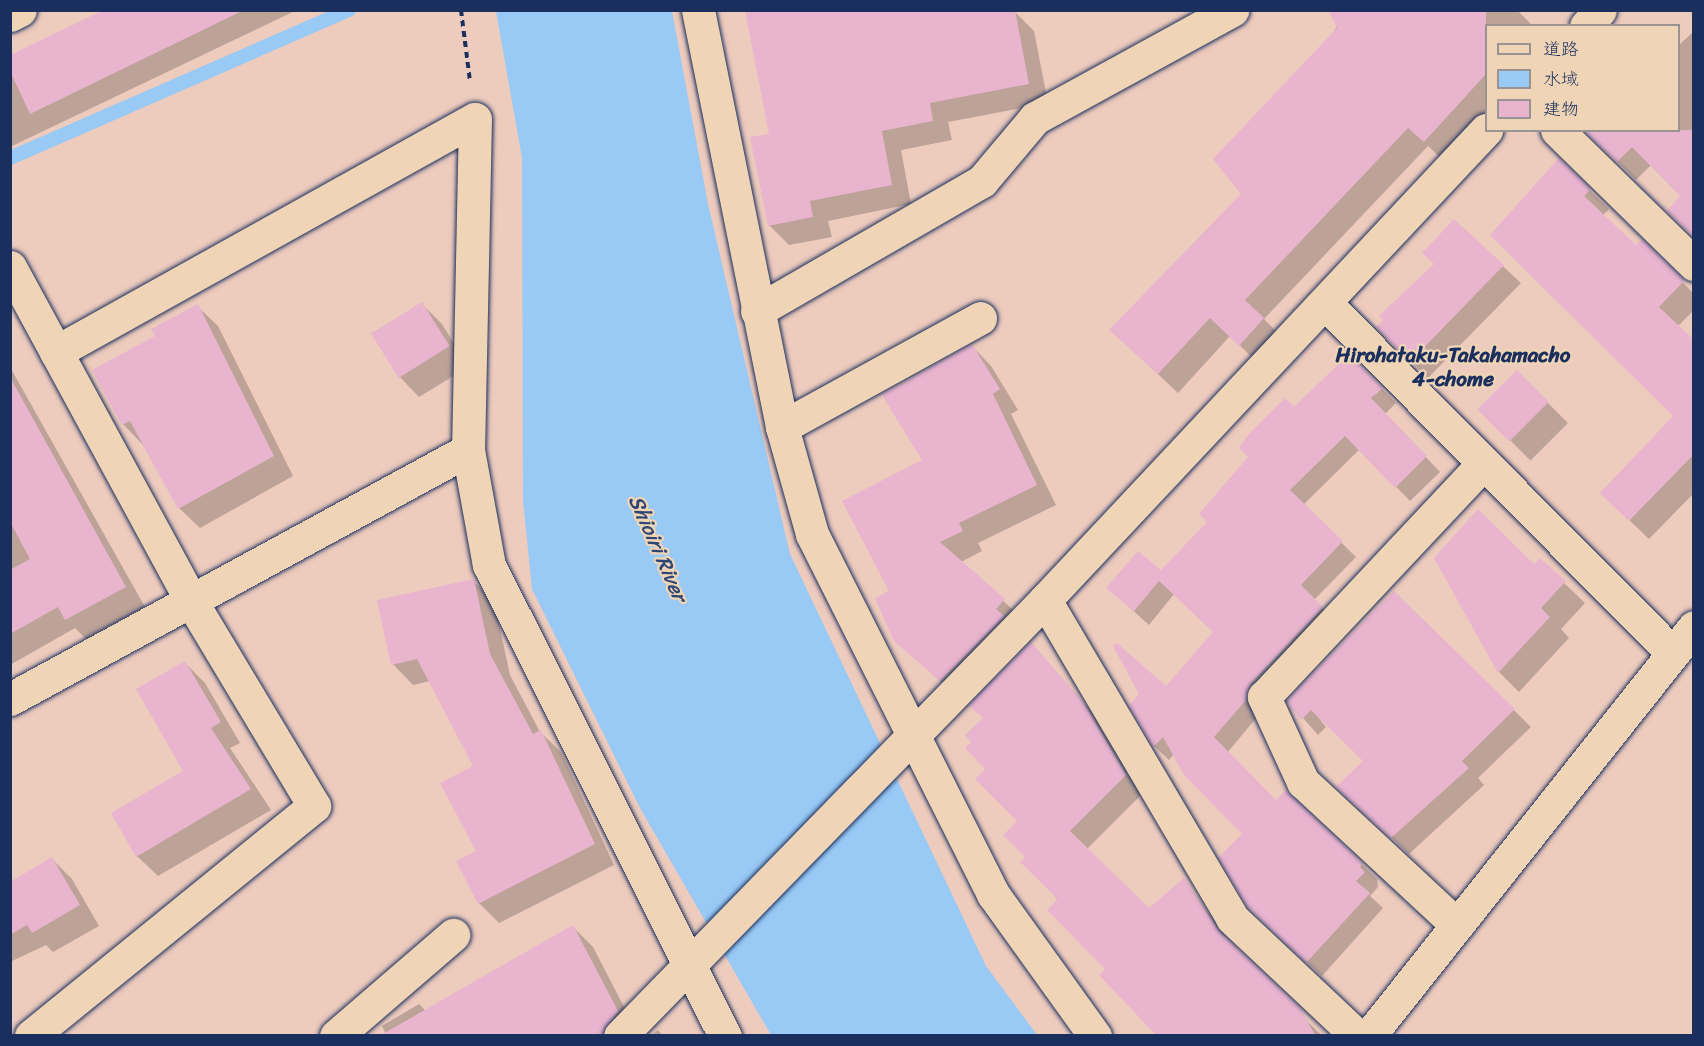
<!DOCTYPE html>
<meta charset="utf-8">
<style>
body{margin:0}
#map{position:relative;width:1704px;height:1046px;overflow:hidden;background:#edcbbd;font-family:Sriracha,"Klee One",sans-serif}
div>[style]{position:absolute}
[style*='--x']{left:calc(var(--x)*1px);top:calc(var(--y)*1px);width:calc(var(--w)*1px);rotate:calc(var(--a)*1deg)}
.water>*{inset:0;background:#99c9f5}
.shadow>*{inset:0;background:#0003;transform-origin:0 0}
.stream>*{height:14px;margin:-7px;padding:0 7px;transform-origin:7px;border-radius:7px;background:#99c9f5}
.building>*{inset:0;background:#e9b4ce;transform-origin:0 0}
.path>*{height:4px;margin-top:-2px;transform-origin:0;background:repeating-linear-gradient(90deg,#1b2f5e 0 6px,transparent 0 10.5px)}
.roads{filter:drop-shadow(0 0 2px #1b2f5e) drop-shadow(0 0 2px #1b2f5e)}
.minor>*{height:33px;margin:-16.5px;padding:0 16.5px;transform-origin:16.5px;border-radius:16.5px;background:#efd5b6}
.tertiary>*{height:33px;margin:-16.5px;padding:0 16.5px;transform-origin:16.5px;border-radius:16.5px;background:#efd5b6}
span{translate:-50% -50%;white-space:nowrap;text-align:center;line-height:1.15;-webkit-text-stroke:4.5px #efd5b6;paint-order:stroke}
.neighbourhood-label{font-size:21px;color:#1b2f5e;font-weight:700}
.water-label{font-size:21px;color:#2e4675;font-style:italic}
.frame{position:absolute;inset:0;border:12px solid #1b2f5e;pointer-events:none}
.legend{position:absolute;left:1485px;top:24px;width:195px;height:108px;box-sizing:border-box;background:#efd5b6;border:2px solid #9a9393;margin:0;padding:8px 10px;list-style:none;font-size:18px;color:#1b2f5e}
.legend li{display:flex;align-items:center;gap:12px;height:30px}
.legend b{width:30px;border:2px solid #9a9393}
</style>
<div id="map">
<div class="water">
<i style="clip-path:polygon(496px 11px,672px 11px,708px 204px,790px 554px,986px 966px,1037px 1035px,771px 1035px,640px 808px,532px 589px,523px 500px,522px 158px)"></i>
</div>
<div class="shadow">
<i style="clip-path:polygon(105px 10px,297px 10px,10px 147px,10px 56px)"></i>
<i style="clip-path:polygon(1346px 10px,1517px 10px,1533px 26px,1486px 26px,1486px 114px,1444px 161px,1428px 146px,1264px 319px,1283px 338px,1259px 364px,1230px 336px,1178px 393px,1111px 330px,1243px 194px)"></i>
<i style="clip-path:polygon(1014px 11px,1034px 31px,1048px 103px,948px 122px,952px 140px,901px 150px,911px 204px,828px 221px,832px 237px,789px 245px,769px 225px,771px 135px)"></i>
<i style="clip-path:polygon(1694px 31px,1694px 236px,1682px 196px,1651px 165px,1636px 180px,1588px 132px,1678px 130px,1678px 46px)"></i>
<i style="clip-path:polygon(1559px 161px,1609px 209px,1603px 215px,1636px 247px,1642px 241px,1694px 294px,1694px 310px,1677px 327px,1694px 344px,1694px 493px,1649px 539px,1621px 512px,1675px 416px)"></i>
<i style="clip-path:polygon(1454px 221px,1521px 283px,1428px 378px,1378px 327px,1436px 264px)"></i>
<i style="clip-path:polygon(422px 304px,442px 324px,468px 367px,419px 397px,399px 376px,372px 333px)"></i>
<i style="clip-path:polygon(197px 306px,218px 326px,293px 476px,200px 528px,179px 508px,143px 445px,123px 424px,157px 337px)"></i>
<i style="clip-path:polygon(972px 346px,991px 366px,1018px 410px,1011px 414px,1056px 505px,978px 543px,982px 551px,961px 562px,1024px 620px,961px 700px,895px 640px,891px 592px,924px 461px)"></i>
<i style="clip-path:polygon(1349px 356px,1396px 403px,1385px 414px,1440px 472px,1410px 501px,1360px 449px,1303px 505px,1356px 557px,1314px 600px,1336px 622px,1227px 753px,1276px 802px,1286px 792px,1377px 879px,1378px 887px,1370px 896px,1383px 908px,1322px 976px,1263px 921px,1245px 834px,1174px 754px,1169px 760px,1154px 746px,1131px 706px,1166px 688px,1215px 633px,1174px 594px,1149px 625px,1108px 588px,1161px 572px,1208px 522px,1294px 409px)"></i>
<i style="clip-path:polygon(10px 367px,145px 607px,86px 639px,75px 628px,10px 665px)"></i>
<i style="left:1517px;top:372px;width:72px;height:53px;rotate:45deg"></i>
<i style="clip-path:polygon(1436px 558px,1534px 566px,1540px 560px,1585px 603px,1561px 629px,1569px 638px,1519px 692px,1499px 672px)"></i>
<i style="clip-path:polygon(473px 581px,494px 601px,510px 675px,540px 732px,561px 752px,614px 865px,499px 923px,479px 903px,476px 766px,430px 681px,413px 685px,393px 664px)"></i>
<i style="clip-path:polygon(1394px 593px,1531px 727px,1478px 778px,1484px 785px,1409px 854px,1354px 803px,1370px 765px,1310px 707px,1326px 727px,1318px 735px,1288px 701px)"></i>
<i style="clip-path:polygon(1031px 644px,1101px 722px,1143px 793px,1087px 849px,1149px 910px,1184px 880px,1235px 949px,1322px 1036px,1271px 1036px,1264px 1029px,1256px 1036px,1158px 1036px,1101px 975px,1107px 969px,1027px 857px,1019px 821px,973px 742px)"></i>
<i style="clip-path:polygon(185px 663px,205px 683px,240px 743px,230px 748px,271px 810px,158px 876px,137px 856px,185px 772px)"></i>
<i style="clip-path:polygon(52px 859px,72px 879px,99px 926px,53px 952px,46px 945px,10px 962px,10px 883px)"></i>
<i style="clip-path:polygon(573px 927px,593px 947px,637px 1032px,634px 1036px,387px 1036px,382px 1026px,419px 1004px,426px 1011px)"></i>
<i style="clip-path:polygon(658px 1030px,663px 1036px,651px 1036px)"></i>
</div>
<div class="stream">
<i style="--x:10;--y:158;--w:370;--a:-23.6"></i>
</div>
<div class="building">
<i style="clip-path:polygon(104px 10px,244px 10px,30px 114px,10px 71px,10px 55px)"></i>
<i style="clip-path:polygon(745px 10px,1015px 10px,1029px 84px,930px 103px,933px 121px,882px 131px,892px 185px,810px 201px,813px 217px,768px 226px,750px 137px,769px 134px)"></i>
<i style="clip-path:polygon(1328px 10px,1486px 10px,1486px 74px,1424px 142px,1408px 128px,1245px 300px,1264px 318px,1239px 346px,1210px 318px,1158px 374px,1109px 330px,1241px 194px,1213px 159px,1337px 28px)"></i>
<i style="clip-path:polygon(1694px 130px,1694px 237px,1667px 211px,1680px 196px,1632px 147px,1617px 162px,1586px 132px)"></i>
<i style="clip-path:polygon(1559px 158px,1591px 189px,1584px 196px,1636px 245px,1642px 239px,1685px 280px,1659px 307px,1694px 340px,1694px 454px,1629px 521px,1600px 493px,1673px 416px,1490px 235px)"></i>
<i style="clip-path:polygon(1454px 219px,1504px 265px,1410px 362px,1376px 327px,1383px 321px,1379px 316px,1434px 264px,1422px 253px)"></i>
<i style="left:422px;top:302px;width:52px;height:60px;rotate:58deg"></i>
<i style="clip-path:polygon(198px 304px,274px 456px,178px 509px,130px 421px,122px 425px,92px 370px,155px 336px,151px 329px)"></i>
<i style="clip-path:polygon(972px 344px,1000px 389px,993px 394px,1037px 485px,959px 523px,963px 531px,940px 542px,1005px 599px,996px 609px,1004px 616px,940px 681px,894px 641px,875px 598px,889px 591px,842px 501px,922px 460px,882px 395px)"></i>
<i style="clip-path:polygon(1349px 354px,1383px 388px,1371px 398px,1427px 456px,1395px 488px,1345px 436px,1290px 490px,1343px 541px,1301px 585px,1323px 607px,1250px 684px,1246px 700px,1214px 737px,1276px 800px,1286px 790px,1363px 864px,1360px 867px,1365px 872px,1356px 881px,1370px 893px,1306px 963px,1247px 906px,1218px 858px,1242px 834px,1184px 775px,1163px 737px,1153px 747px,1129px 706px,1139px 694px,1113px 646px,1117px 643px,1166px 686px,1213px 632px,1159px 581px,1134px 611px,1106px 588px,1138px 551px,1161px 570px,1207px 522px,1199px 514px,1248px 457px,1239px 448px,1249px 434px,1285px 398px,1294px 407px)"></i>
<i style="left:1517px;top:370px;width:45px;height:56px;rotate:45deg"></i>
<i style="clip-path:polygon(10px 377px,126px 587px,65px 620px,58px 607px,10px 634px,10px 570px,30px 559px,10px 522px)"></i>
<i style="clip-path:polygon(1478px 509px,1534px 564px,1540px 558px,1566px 581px,1541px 608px,1550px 617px,1498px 673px,1434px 558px)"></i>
<i style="clip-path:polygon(474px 579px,490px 654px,533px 734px,541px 730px,595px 844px,478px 904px,456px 861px,476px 851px,440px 783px,473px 766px,417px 659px,391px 665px,377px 600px)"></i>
<i style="clip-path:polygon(1394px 591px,1515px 709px,1462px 761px,1469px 768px,1391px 838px,1336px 787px,1363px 761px,1311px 710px,1301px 720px,1286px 701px)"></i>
<i style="clip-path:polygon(1031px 642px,1083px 702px,1126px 775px,1070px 831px,1149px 908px,1184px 878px,1219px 931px,1300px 1008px,1315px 1035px,1156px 1035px,1099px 975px,1105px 969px,1047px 910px,1058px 899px,1020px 862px,1025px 857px,1003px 835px,1017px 821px,975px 779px,985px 769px,965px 748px,971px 742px,965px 735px,983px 718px,968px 705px)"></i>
<i style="clip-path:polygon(185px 661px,221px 722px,211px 728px,251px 789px,136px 857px,111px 813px,183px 771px,136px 689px)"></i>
<i style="clip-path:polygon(52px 857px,80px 905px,32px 933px,27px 925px,10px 935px,10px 882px)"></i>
<i style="clip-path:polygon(573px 925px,618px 1011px,602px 1035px,381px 1035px)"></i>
</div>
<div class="path">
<i style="--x:461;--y:10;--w:72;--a:82.8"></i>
</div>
<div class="roads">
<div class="minor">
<i style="--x:698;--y:10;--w:425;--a:78.6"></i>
<i style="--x:782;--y:427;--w:111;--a:74.3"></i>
<i style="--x:812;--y:534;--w:403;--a:63.3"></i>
<i style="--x:993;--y:894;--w:175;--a:54.3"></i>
<i style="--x:10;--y:15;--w:11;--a:-27"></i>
<i style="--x:1586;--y:26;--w:21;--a:-49"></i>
<i style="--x:1557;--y:130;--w:192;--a:44.4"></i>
<i style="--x:10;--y:267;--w:380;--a:61.5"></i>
<i style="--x:191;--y:601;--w:239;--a:59"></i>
<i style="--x:314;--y:806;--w:365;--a:140.9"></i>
<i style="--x:1326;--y:304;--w:492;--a:45.2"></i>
<i style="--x:757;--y:311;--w:260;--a:-30"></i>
<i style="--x:982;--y:181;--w:82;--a:-49.9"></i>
<i style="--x:1035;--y:118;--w:225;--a:-28.7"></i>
<i style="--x:56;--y:352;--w:479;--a:-29.1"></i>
<i style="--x:475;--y:119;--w:331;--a:91.2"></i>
<i style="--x:468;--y:450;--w:117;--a:79.7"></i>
<i style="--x:489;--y:565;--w:527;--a:63.39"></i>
<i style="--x:782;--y:427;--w:226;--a:-28.8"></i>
<i style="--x:1045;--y:600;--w:369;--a:59.5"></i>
<i style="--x:1232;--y:918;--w:172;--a:43.3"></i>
<i style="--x:10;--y:699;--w:521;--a:-28.53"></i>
<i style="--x:1457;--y:925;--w:210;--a:-137.1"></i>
<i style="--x:1303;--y:782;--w:94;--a:-114.6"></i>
<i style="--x:1264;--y:697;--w:320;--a:-46.8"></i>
<i style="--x:336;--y:1036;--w:155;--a:-40.8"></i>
<i style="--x:620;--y:1036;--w:609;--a:-45.73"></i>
<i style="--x:1045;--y:600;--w:645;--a:-46.82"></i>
</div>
<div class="tertiary">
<i style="--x:1369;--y:1036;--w:522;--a:-51.53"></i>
</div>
</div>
<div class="neighbourhood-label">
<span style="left:1453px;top:367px">Hirohataku-Takahamacho<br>4-chome</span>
</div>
<div class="water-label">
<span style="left:658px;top:548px;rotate:66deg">Shioiri River</span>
</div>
<div class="frame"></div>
<ul class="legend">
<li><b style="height:8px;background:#efd5b6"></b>道路</li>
<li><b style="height:16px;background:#99c9f5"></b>水域</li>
<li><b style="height:16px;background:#e9b4ce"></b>建物</li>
</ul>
</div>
